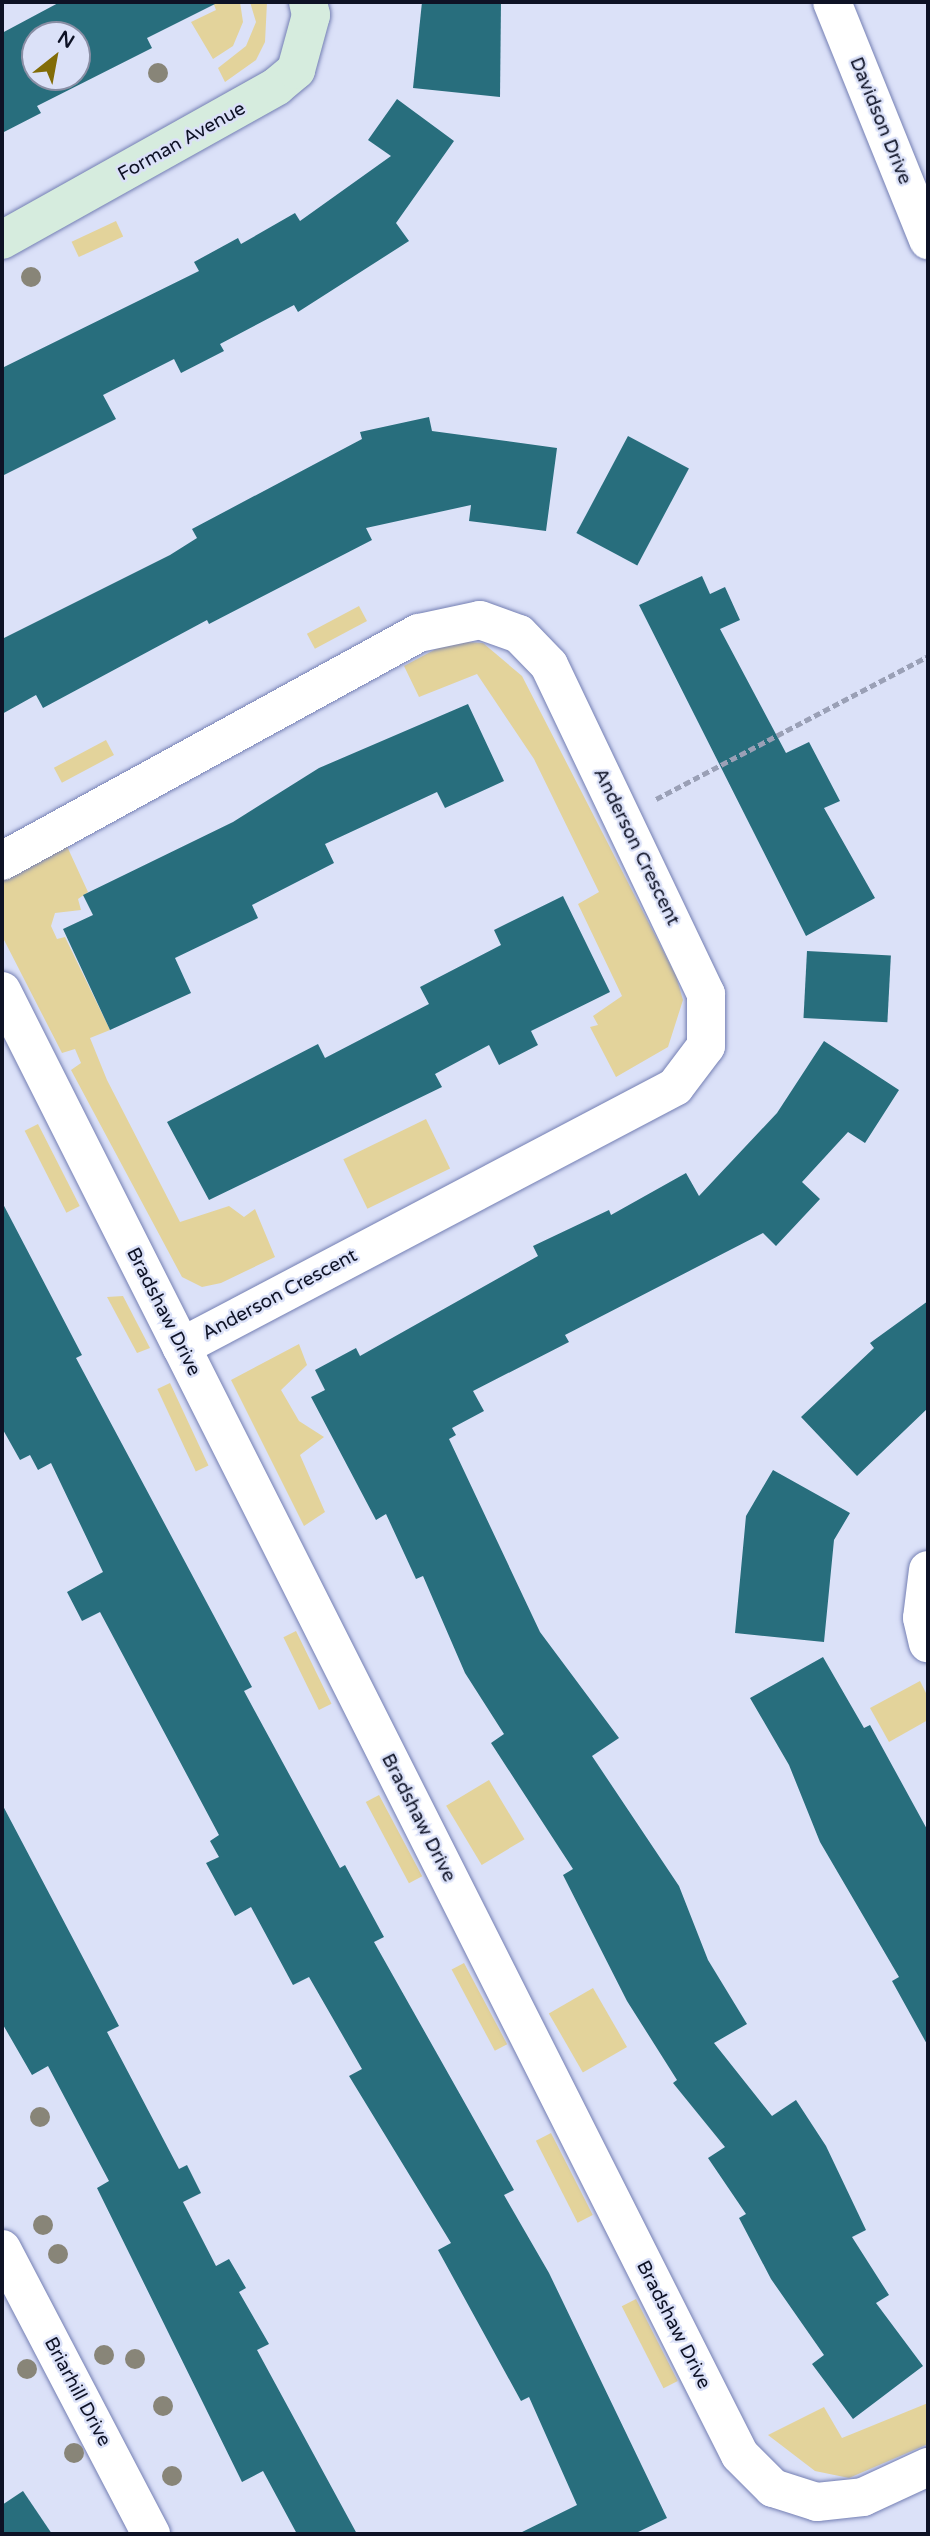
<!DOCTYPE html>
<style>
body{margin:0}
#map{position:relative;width:930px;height:2536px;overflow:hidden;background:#dbe1f8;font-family:"Varela Round",sans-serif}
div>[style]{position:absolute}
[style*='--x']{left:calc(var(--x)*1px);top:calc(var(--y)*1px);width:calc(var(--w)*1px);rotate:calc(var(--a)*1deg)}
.green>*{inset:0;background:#e3d39b;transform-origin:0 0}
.building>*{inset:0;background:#286e7d;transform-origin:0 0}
.path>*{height:4.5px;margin-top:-2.25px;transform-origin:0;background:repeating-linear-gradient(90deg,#9aa0b6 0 7px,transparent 0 10.5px)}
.roads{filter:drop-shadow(0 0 2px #747fb3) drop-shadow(0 0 2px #747fb3)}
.street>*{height:38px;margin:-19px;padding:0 19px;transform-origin:19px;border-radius:19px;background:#fff}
.secondary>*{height:38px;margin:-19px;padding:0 19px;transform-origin:19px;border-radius:19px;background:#d6ecde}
.trees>*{width:20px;height:20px;margin:-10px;border-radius:50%;background:#888578}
span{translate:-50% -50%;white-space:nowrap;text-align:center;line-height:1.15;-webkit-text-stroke:5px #dbe1f8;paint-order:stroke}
.street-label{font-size:19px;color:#0e1225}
.frame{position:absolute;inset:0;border:4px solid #0e1225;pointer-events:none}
.north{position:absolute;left:21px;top:21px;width:70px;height:70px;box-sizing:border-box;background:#dbe1f8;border:2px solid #898ea4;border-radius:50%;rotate:31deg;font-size:19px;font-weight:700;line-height:28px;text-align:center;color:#0e1225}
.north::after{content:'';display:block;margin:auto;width:24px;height:32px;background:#826c07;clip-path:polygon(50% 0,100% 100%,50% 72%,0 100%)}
</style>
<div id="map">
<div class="green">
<i style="clip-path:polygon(213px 2px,240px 2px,243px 22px,233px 46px,213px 59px,191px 22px,216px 10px)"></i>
<i style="clip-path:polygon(250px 2px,267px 2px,265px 42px,256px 60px,225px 82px,218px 68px,246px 46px,256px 22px)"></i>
<i style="left:116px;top:221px;width:17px;height:49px;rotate:65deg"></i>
<i style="left:359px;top:606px;width:17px;height:59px;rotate:62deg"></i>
<i style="clip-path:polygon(451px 641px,483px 643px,522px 676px,676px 976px,683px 1000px,668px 1047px,616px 1077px,590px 1027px,598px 1025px,593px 1016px,622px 996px,578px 904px,599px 892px,534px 759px,477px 674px,419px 697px,404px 666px)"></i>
<i style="left:106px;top:740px;width:17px;height:59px;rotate:62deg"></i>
<i style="clip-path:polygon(65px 842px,88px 892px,78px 899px,81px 910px,55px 913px,51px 926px,57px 939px,65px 937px,110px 1030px,90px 1038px,107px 1080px,180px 1222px,229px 1206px,244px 1217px,255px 1209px,275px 1257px,221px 1283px,202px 1287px,182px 1277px,71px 1070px,81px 1063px,75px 1049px,62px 1053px,2px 936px,2px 879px)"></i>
<i style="left:426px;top:1119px;width:55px;height:92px;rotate:64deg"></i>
<i style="left:38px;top:1124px;width:92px;height:15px;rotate:63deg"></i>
<i style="clip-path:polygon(123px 1296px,150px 1348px,137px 1353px,107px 1297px)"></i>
<i style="clip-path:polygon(299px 1344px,307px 1365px,281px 1390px,299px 1421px,324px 1437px,300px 1455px,325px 1512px,304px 1526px,231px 1380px)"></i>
<i style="left:170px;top:1383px;width:91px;height:14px;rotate:65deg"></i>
<i style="left:296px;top:1631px;width:81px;height:14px;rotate:64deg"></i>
<i style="clip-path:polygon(920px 1681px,928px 1697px,928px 1720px,889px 1742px,870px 1708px)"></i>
<i style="left:489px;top:1780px;width:69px;height:50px;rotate:59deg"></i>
<i style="left:379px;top:1795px;width:92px;height:15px;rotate:62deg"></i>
<i style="left:464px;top:1963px;width:92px;height:14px;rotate:62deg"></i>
<i style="left:593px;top:1988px;width:68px;height:51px;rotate:60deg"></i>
<i style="left:551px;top:2133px;width:92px;height:17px;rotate:63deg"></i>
<i style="left:636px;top:2299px;width:92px;height:16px;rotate:63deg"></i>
<i style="clip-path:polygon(928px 2403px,928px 2444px,849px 2478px,815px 2471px,768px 2435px,824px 2407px,842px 2438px)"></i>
</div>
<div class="building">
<i style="clip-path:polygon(evenodd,60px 2px,219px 2px,147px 38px,152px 48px,37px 106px,41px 113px,2px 133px,2px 33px,60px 2px,35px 35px,77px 35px,77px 77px,35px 77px,35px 35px)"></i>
<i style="clip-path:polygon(422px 2px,501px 2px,500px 97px,413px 88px)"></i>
<i style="clip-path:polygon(397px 99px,454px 141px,396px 223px,409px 241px,298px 312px,294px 305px,220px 344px,224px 351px,181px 373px,174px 359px,103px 395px,116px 419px,2px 476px,2px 368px,199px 271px,194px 262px,238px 238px,241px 244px,295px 213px,300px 221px,391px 156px,368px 140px)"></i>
<i style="clip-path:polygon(429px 417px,432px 431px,557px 448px,546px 531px,469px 521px,471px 505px,366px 528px,372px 540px,209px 624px,207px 620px,43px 708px,36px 695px,2px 714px,2px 639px,170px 555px,197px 538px,192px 529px,362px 439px,360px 432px)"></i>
<i style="left:628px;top:436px;width:69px;height:110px;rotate:28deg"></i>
<i style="clip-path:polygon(702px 576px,710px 594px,725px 587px,740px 620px,720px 629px,786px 753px,809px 742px,840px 801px,824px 808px,875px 898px,806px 936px,639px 605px)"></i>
<i style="clip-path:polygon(468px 704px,504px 781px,445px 808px,437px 792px,325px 844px,334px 863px,252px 905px,258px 918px,175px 958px,191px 993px,110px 1030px,63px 929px,93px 915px,83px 895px,233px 822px,319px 768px)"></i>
<i style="clip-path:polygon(563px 896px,610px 992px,531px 1031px,538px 1045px,499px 1065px,489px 1045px,435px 1074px,442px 1087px,209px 1200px,167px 1122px,318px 1044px,325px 1058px,429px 1004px,420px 987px,501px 945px,494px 930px)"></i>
<i style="left:807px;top:951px;width:84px;height:67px;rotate:3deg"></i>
<i style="clip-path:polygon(824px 1041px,899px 1090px,865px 1143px,848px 1132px,802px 1182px,820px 1199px,776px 1246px,763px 1233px,565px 1335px,569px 1342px,473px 1391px,484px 1411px,452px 1428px,456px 1435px,449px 1439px,540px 1632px,619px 1738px,592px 1756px,679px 1886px,708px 1960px,747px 2024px,714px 2043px,772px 2116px,796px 2100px,826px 2146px,866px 2230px,852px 2237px,889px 2295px,876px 2303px,923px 2366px,853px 2419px,812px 2364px,824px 2355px,771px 2279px,739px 2218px,746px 2214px,708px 2158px,725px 2147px,673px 2083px,677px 2080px,627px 2001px,563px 1875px,573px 1869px,491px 1743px,504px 1734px,465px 1673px,423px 1576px,416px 1579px,386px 1514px,376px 1520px,311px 1397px,325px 1390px,315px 1370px,356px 1348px,360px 1356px,538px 1256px,533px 1246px,609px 1210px,611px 1215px,686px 1173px,699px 1196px,777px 1113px)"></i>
<i style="clip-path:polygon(2px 1202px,82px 1355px,76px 1358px,252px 1687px,244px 1691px,340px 1868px,345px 1865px,384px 1937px,374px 1942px,514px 2190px,504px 2195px,549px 2273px,667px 2518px,634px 2534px,518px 2534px,577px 2505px,529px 2397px,521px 2401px,438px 2250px,451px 2243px,349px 2076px,362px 2069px,309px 1977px,293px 1985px,251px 1907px,235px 1916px,206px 1863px,219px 1857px,210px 1841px,219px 1835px,100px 1612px,82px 1621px,67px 1592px,103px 1572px,51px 1463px,38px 1470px,30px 1455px,20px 1460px,2px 1428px)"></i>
<i style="clip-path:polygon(928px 1301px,928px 1408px,857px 1476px,801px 1417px,874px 1348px,870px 1343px)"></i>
<i style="clip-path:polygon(773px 1470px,850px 1513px,834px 1540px,824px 1642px,735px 1633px,746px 1516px)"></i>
<i style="clip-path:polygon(823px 1657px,864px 1728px,870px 1725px,928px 1831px,928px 2046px,892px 1981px,899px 1977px,820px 1842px,789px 1765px,750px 1698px)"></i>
<i style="clip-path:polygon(2px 1804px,119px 2026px,107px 2032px,179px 2169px,187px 2165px,201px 2193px,183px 2202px,216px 2266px,229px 2259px,246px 2288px,239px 2292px,269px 2344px,257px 2350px,357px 2534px,297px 2534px,263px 2471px,242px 2482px,97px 2188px,109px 2181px,48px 2066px,32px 2075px,2px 2023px)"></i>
<i style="clip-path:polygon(23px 2491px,52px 2534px,2px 2534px,2px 2505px)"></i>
</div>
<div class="path">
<i style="--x:656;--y:799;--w:307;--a:-27.7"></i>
</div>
<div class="roads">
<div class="street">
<i style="--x:832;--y:2;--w:257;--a:68"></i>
<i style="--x:2;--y:861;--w:475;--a:-28.7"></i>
<i style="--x:419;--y:633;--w:62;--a:-12"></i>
<i style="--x:480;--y:620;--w:41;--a:19.7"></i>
<i style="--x:519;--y:634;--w:43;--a:45.9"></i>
<i style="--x:549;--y:665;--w:365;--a:64.5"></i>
<i style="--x:706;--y:994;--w:52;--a:90"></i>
<i style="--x:706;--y:1046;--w:51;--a:127.1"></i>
<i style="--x:675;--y:1087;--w:558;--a:152.24"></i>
<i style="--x:2;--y:991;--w:1639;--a:63.25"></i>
<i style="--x:740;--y:2455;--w:47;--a:45"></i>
<i style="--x:773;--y:2488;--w:46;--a:17.7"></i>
<i style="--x:817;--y:2502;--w:46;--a:-6.2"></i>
<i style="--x:863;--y:2497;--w:72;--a:-24.8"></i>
<i style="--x:928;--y:1570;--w:48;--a:97.1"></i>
<i style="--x:922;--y:1618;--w:26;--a:77"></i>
<i style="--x:2;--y:2249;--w:322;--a:62.4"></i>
</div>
<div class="secondary">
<i style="--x:2;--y:240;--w:315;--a:-29.2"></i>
<i style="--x:277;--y:86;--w:25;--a:-40"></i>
<i style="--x:296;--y:70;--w:57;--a:-74.7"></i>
<i style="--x:311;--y:15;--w:13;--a:-103"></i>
</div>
</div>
<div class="trees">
<i style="left:158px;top:73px"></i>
<i style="left:31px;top:277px"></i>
<i style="left:40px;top:2117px"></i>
<i style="left:43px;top:2225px"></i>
<i style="left:58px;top:2254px"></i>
<i style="left:104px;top:2355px"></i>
<i style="left:135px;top:2359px"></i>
<i style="left:27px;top:2369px"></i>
<i style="left:163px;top:2406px"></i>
<i style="left:74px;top:2453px"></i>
<i style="left:172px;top:2476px"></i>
</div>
<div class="street-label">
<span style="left:880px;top:121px;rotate:68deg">Davidson Drive</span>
<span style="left:182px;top:142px;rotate:-29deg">Forman Avenue</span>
<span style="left:636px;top:847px;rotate:64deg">Anderson Crescent</span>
<span style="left:280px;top:1295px;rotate:-28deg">Anderson Crescent</span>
<span style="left:163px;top:1312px;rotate:63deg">Bradshaw Drive</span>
<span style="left:418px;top:1818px;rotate:63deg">Bradshaw Drive</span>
<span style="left:673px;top:2325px;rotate:63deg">Bradshaw Drive</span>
<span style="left:77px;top:2392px;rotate:62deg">Briarhill Drive</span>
</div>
<div class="frame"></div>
<div class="north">N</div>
</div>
